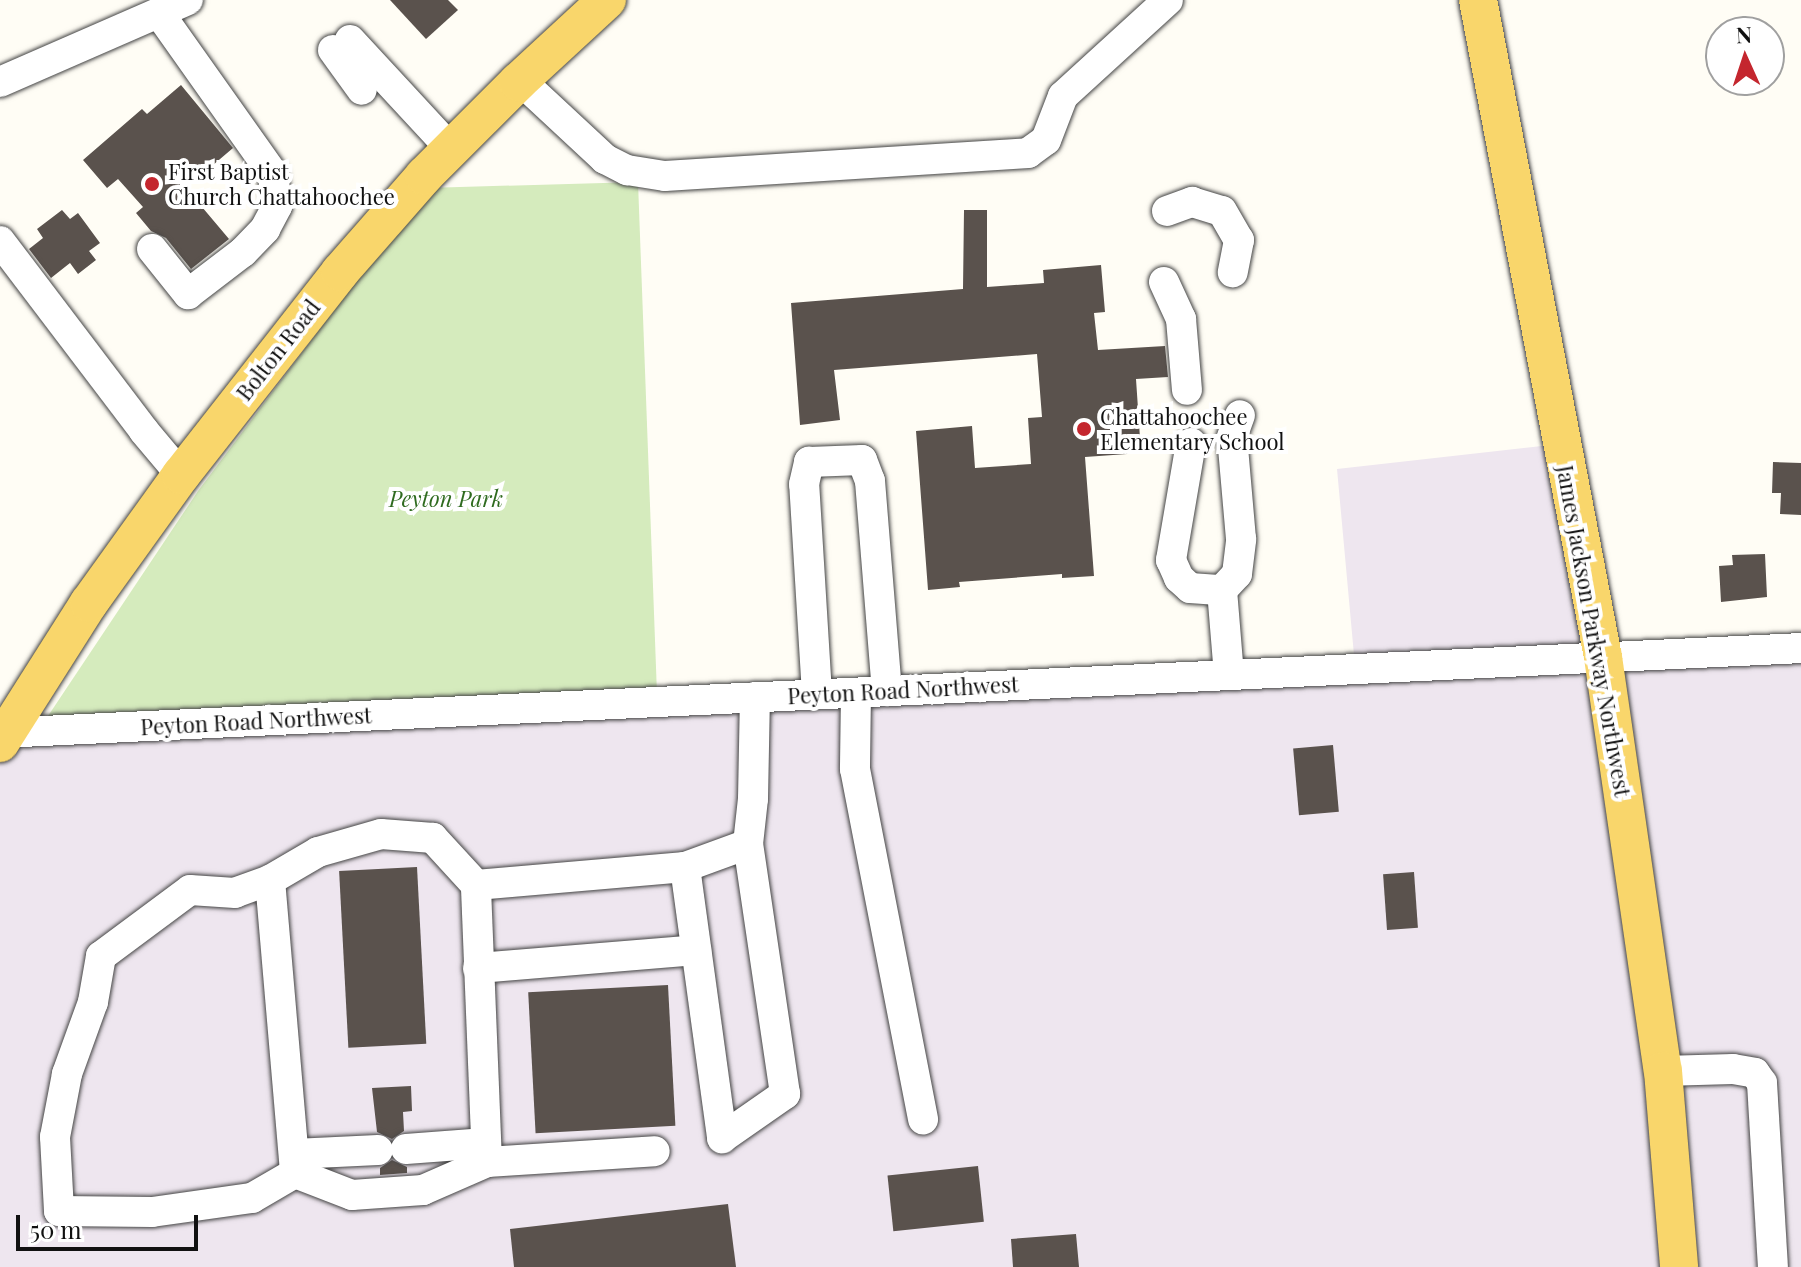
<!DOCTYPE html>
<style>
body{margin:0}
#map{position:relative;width:1801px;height:1267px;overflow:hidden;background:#fffdf5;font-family:"Playfair Display",serif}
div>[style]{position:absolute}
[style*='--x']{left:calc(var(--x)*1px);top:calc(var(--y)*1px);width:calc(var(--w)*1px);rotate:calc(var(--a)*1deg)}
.industrial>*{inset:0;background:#eee6ef}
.green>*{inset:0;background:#d5ebbd}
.building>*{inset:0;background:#5a524d;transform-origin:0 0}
.roads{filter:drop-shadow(0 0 2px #444) drop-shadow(0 0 2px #444)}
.minor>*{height:30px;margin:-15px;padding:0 15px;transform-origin:15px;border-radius:15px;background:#fff}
.major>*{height:38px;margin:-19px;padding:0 19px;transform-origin:19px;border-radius:19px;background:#f9d66b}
.dots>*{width:22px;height:22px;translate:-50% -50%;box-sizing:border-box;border:4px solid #fff;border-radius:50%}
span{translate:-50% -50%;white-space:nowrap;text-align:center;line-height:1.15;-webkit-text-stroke:8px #fff;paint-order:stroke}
.poi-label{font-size:22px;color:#111}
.left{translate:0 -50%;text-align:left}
.street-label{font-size:22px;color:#111}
.park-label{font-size:22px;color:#2f6b1f;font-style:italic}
.north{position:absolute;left:1705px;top:16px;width:80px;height:80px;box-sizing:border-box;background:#fff;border:2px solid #a0a0a0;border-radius:50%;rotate:357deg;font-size:22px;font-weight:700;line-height:32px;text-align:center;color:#111}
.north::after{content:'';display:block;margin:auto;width:28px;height:36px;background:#c4262e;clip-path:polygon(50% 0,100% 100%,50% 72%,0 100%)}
.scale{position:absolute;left:16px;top:1215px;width:182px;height:36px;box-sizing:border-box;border:4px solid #111;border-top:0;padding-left:10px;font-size:24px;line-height:28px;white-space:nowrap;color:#111;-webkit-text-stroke:6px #fff;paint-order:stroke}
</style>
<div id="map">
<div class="industrial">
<i style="clip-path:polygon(1569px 443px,1622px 656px,1801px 647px,1801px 1267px,0 1267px,0 721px,1355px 666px,1337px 469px)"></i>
</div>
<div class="green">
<i style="clip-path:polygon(638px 182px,657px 694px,46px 719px,198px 491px,426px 188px)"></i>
</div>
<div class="building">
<i style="clip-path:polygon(390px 0,448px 0,458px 10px,426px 39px)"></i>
<i style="clip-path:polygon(181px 85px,233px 148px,186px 188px,229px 239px,191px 269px,166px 238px,151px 231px,136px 213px,143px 207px,118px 179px,107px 188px,83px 160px,142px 109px,147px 114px)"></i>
<i style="clip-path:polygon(62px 210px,70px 219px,78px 213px,100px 243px,89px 251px,96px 260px,78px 274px,70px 263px,51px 278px,29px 249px,43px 238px,37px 229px)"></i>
<i style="clip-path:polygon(964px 210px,987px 210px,987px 287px,1044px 283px,1043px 270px,1101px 265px,1105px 312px,1094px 313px,1098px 350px,1165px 346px,1168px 377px,1136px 379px,1141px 453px,1085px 457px,1094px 576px,1062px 578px,1062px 574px,959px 582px,960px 587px,928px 590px,916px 431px,972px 426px,975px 468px,1031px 464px,1028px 418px,1042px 417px,1037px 354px,834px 370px,840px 420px,800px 425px,791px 303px,963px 289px)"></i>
<i style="clip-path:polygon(1773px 462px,1801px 463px,1801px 515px,1780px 514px,1781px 493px,1772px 493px)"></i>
<i style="clip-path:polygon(1765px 554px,1767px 597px,1721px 602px,1719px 566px,1733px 565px,1732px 555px)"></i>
<i style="left:1333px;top:745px;width:67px;height:40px;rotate:85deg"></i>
<i style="left:417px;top:867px;width:177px;height:78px;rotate:87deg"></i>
<i style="left:1414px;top:872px;width:56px;height:31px;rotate:86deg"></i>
<i style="left:668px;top:985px;width:141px;height:140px;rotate:87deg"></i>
<i style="clip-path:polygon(411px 1086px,412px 1111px,403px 1112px,404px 1131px,392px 1139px,377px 1132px,372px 1088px)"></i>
<i style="clip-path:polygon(392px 1160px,407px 1167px,407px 1173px,380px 1175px,380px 1168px)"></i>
<i style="left:978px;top:1166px;width:56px;height:91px;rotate:84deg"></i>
<i style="clip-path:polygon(728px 1204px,736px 1267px,514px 1267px,510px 1229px)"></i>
<i style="clip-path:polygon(1076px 1234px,1079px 1267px,1013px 1267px,1011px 1239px)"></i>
</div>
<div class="roads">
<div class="minor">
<i style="--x:350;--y:40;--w:149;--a:47.2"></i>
<i style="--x:333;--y:50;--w:49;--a:54.1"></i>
<i style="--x:520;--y:80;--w:116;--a:42.9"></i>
<i style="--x:605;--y:159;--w:25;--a:27"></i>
<i style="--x:627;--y:170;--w:38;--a:9"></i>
<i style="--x:665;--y:176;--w:364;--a:-3.6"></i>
<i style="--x:1028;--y:153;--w:22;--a:-36"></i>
<i style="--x:1046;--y:140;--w:47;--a:-68.9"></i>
<i style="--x:1063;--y:96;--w:142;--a:-42.4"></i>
<i style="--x:0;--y:82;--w:205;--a:-23.6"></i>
<i style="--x:1167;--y:211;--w:27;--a:-20"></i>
<i style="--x:1192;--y:202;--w:31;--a:17"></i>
<i style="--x:1222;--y:211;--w:34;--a:60"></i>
<i style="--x:1239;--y:240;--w:33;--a:101"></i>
<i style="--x:0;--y:241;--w:238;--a:52.8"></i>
<i style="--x:144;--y:431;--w:57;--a:49.9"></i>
<i style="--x:152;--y:249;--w:58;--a:51.3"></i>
<i style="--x:188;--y:294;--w:69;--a:-37.4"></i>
<i style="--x:243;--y:252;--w:32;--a:-46"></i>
<i style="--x:265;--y:229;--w:26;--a:-62"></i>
<i style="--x:277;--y:206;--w:32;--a:-97"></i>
<i style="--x:273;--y:174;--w:197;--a:-125.3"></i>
<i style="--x:1164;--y:282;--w:41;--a:65.3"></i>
<i style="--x:1181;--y:319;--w:71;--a:85.2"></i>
<i style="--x:1191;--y:443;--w:119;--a:99.7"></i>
<i style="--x:1171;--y:560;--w:20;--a:66"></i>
<i style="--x:1179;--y:578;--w:15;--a:42"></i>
<i style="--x:1190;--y:588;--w:32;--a:4"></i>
<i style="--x:1222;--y:590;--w:22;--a:-47"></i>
<i style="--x:1237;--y:574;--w:35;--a:-83"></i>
<i style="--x:1241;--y:539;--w:102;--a:-95"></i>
<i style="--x:1232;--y:437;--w:23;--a:-70"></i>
<i style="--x:1222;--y:590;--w:85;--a:85.3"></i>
<i style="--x:856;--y:693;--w:76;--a:90.8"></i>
<i style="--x:855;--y:769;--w:357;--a:79"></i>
<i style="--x:817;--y:694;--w:210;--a:-93.5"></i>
<i style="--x:804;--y:484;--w:23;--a:-77"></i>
<i style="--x:809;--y:462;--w:53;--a:-2.2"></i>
<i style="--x:862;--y:460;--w:22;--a:69"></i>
<i style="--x:870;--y:481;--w:211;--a:85.4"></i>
<i style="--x:0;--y:733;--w:1803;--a:-2.7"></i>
<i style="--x:685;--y:867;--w:274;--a:82.2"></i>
<i style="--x:722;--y:1138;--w:77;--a:-34.9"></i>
<i style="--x:785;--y:1094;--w:253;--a:-98.4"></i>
<i style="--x:270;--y:880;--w:37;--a:160"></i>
<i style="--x:235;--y:893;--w:45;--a:-176.2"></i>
<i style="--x:190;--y:890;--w:111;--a:143.4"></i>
<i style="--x:101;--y:956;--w:47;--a:99.9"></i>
<i style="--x:93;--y:1002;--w:77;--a:109.9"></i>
<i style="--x:67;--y:1074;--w:64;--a:100.8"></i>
<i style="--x:55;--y:1137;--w:74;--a:86.9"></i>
<i style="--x:59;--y:1211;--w:93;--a:0.6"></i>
<i style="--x:152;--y:1212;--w:101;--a:-8"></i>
<i style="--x:252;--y:1198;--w:50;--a:-30.2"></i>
<i style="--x:476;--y:885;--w:64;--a:-132.5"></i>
<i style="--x:433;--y:838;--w:52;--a:-175.6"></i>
<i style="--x:381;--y:834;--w:66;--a:164.1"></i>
<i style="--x:318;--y:852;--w:56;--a:149.7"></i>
<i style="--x:270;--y:880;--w:294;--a:85.1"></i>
<i style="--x:295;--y:1173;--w:61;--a:21.1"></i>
<i style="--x:352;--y:1195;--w:71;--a:-4"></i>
<i style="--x:423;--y:1190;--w:70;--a:-23.6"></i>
<i style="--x:487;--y:1162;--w:168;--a:-3.7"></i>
<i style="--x:478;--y:968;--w:219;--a:-4.7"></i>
<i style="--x:1663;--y:1071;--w:70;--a:-1.6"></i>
<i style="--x:1733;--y:1069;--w:22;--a:10"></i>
<i style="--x:1755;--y:1073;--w:12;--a:55"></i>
<i style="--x:1762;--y:1083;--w:184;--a:86.6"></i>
<i style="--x:406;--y:1149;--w:80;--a:-4.3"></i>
<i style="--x:294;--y:1154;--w:84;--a:-2.7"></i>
<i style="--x:487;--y:1162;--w:277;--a:-92.3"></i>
<i style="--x:476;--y:885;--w:210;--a:-4.9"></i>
<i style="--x:685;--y:867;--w:67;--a:-20.1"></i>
<i style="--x:748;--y:844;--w:45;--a:-83.7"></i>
<i style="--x:753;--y:799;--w:102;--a:-88.9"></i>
</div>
<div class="major">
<i style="--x:1478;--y:0;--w:669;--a:79.23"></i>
<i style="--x:1603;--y:657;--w:418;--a:81.8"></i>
<i style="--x:1663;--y:1071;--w:197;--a:85.3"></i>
<i style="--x:0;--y:743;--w:166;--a:-57.6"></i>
<i style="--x:89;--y:603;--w:158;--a:-54.3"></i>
<i style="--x:181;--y:475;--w:258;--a:-51.9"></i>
<i style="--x:340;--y:272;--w:128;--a:-48.8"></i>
<i style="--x:424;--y:176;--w:133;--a:-45"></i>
<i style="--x:518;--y:82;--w:121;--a:-42.7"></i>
</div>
</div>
<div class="dots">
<i style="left:152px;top:184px;background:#c4262e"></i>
<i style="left:1084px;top:429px;background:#c4262e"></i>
</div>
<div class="poi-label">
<span class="left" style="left:168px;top:184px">First Baptist<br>Church Chattahoochee</span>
<span class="left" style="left:1100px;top:429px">Chattahoochee<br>Elementary School</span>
</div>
<div class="street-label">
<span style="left:278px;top:350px;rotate:-52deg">Bolton Road</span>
<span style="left:1594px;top:631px;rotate:80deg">James Jackson Parkway Northwest</span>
<span style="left:903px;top:690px;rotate:-3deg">Peyton Road Northwest</span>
<span style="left:256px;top:721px;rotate:-3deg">Peyton Road Northwest</span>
</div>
<div class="park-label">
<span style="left:446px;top:499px">Peyton Park</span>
</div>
<div class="north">N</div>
<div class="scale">50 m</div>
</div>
